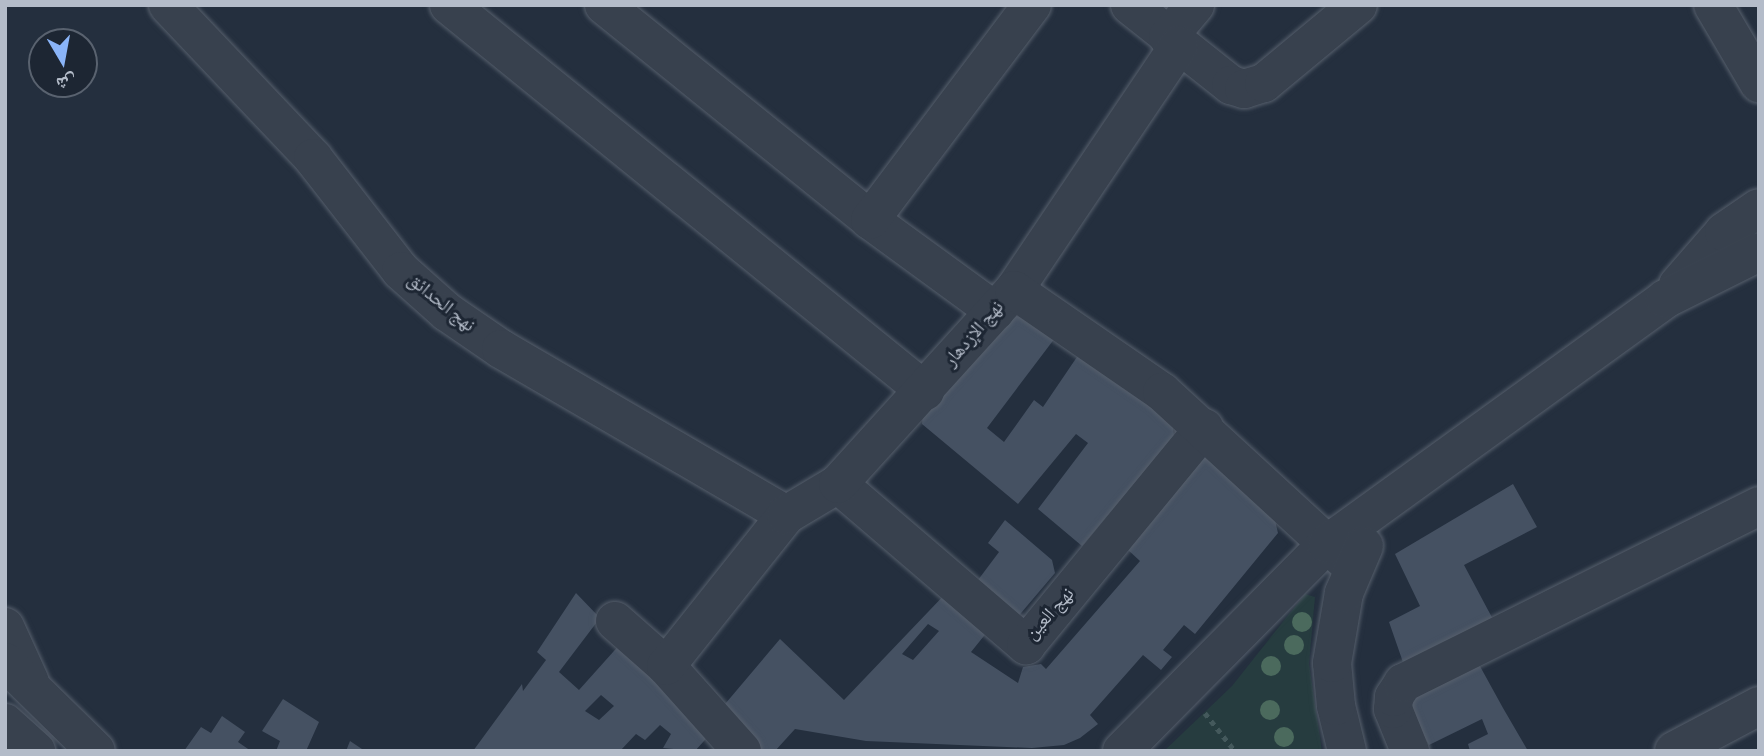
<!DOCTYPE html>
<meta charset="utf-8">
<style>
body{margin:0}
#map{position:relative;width:1764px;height:756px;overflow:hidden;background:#242f3e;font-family:"Alegreya Sans","Noto Naskh Arabic",sans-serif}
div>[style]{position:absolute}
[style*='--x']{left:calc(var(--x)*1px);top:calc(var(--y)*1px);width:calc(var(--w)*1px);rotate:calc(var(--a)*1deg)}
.green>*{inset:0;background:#263c3f}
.building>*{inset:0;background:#455162}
.path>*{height:4.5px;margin-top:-2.25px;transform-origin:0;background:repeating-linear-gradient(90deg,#44595c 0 5px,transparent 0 10px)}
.roads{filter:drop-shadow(0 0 2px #565f6c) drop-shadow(0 0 2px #565f6c)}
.minor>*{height:38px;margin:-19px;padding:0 19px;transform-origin:19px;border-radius:19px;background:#38414e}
.trees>*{width:20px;height:20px;margin:-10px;border-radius:50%;background:#4b6a5d}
span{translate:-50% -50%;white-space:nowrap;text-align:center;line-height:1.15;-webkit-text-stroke:6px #1d2633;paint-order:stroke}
.street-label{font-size:19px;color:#b4bcc9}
.frame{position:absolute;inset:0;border:7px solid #b4bcc9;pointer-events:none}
.north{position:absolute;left:28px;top:28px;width:70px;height:70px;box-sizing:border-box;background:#1d2633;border:2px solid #59626f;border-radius:50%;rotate:170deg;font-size:19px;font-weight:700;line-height:28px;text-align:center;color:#b4bcc9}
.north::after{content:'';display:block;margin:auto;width:24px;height:32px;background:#8ab4f8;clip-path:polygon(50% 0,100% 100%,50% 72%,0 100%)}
</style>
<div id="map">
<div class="green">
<i style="clip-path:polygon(1305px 594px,1315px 597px,1309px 664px,1322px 751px,1164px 751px,1232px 686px)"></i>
</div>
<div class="building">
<i style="clip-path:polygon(1010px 316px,1025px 317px,1055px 338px,987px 428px,1004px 442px,1034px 400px,1043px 407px,1079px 354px,1172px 419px,1174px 436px,1082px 546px,1038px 509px,1088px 443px,1076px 434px,1018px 504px,922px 424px,923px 412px)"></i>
<i style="clip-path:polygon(evenodd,1206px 456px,1274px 516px,1278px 533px,1195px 634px,1184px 625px,1163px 650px,1172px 657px,1161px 670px,1143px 655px,1090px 715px,1098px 724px,1080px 738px,1064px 745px,1032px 748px,866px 741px,795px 729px,775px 751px,763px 751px,720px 710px,780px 639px,844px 700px,949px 590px,992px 626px,971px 652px,1018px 683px,1023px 667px,1041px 664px,1046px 669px,1140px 561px,1127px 549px,1206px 456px,928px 624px,939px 631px,913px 660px,902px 654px,928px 624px)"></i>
<i style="clip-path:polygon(1513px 484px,1537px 527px,1464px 565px,1496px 625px,1405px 668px,1389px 622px,1420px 606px,1395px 554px)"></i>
<i style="clip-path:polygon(1005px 520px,1052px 560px,1055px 573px,1016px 619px,975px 584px,999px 552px,988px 543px)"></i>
<i style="clip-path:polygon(evenodd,576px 593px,600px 618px,559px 672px,579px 690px,622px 642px,712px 732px,695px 751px,663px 748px,671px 734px,660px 725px,645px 740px,636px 734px,620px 751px,473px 751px,522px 684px,523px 691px,546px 660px,537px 652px,576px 593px,601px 695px,614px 706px,599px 720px,585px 711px,601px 695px)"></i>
<i style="clip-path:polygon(1476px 659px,1503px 708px,1528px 751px,1470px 751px,1468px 744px,1488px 734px,1482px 719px,1429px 745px,1406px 704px)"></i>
<i style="clip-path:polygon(283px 699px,319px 722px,306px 751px,276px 751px,280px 741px,262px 731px)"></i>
<i style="clip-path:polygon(222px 716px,245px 732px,238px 742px,251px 751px,184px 751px,201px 727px,211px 733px)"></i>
<i style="clip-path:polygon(350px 741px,365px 751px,346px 751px)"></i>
</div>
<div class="path">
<i style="--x:1205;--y:713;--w:48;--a:51.7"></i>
<i style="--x:1244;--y:751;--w:14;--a:0"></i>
</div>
<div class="roads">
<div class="minor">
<i style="--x:168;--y:5;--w:211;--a:46.5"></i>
<i style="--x:313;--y:158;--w:143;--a:52.1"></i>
<i style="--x:401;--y:271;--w:62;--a:41.7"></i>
<i style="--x:447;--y:312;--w:65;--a:34.4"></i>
<i style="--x:501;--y:349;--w:330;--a:30.2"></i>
<i style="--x:449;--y:5;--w:613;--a:39.04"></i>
<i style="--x:604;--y:5;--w:342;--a:38.9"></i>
<i style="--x:870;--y:220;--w:155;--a:36.1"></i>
<i style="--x:1130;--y:5;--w:129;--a:38.4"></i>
<i style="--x:1231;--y:85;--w:14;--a:17"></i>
<i style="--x:1244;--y:89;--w:21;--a:-17"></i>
<i style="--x:1264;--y:83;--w:122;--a:-39.7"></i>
<i style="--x:1713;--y:5;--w:91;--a:59.5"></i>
<i style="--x:1168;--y:37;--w:42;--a:-49.8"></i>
<i style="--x:870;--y:220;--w:269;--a:-53"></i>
<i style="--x:1678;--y:285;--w:70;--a:-49"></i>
<i style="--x:1724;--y:232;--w:42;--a:-34.4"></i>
<i style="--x:1014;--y:290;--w:295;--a:-56"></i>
<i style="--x:838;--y:484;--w:248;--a:40.6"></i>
<i style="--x:1026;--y:645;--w:281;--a:-50.6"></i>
<i style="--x:615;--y:621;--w:68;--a:41.4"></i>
<i style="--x:666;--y:666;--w:114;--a:48.2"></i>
<i style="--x:5;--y:627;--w:60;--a:65.6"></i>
<i style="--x:5;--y:662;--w:127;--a:44.4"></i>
<i style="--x:666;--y:666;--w:193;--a:-51.5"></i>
<i style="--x:786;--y:515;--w:61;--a:-30.8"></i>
<i style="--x:838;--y:484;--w:262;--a:-47.8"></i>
<i style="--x:1014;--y:290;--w:180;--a:34.6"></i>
<i style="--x:1162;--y:392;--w:258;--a:42.6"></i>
<i style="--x:5;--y:723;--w:42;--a:42.1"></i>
<i style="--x:1122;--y:751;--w:291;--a:-45.3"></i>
<i style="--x:1327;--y:544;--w:417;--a:-35.9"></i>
<i style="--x:1665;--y:299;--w:105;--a:-26.6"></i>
<i style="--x:1347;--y:751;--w:46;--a:-103.7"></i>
<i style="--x:1336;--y:706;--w:43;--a:-95.3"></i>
<i style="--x:1332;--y:663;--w:71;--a:-80.3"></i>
<i style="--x:1344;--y:593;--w:51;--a:-66.9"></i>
<i style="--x:1410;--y:751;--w:45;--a:-112"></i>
<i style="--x:1393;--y:709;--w:12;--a:-85"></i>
<i style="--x:1394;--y:697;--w:17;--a:-57"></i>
<i style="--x:1403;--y:683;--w:398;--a:-26.4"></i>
<i style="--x:1674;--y:751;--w:96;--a:-27.9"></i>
</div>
</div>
<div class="trees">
<i style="left:1302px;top:622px"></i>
<i style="left:1294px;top:645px"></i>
<i style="left:1271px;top:666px"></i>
<i style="left:1270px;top:710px"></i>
<i style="left:1284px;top:737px"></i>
</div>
<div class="street-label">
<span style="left:441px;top:303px;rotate:39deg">نهج الحدائق</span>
<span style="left:974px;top:334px;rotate:-49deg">نهج الإزدهار</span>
<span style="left:1050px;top:614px;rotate:-48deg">نهج العين</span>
</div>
<div class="frame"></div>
<div class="north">ش</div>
</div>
